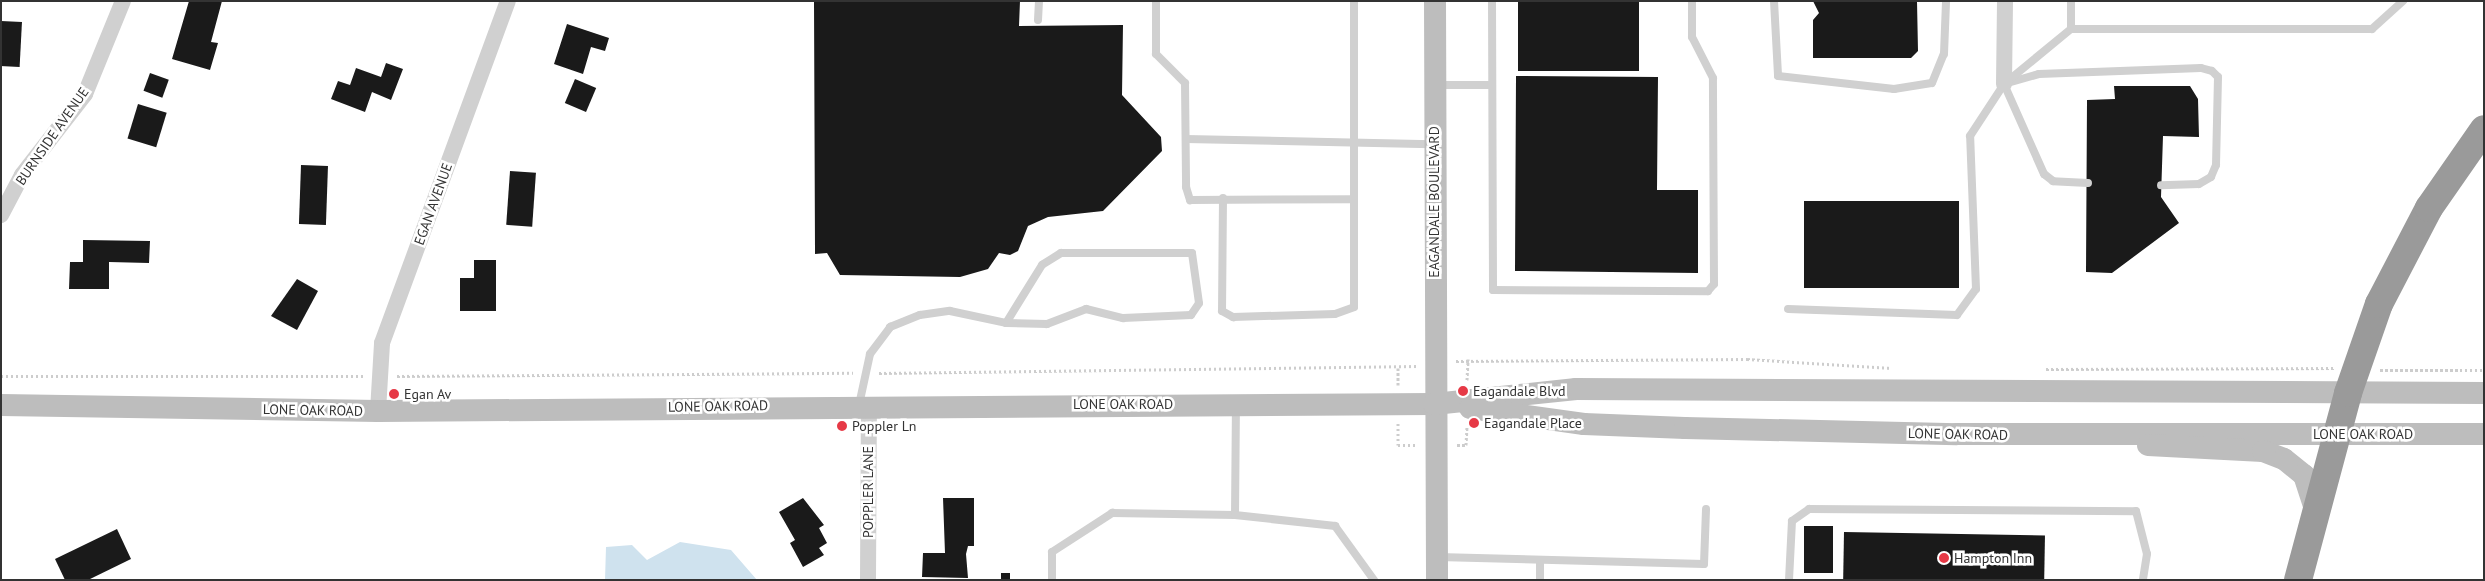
<!DOCTYPE html>
<style>
body{margin:0}
#map{position:relative;width:2485px;height:581px;overflow:hidden;background:#fff;font-family:"PT Sans",sans-serif}
div>[style]{position:absolute}
[style*='--x']{left:calc(var(--x)*1px);top:calc(var(--y)*1px);width:calc(var(--w)*1px);rotate:calc(var(--a)*1deg)}
.water>*{inset:0;background:#cfe2ee}
.building>*{inset:0;background:#1a1a1a;transform-origin:0 0}
.path>*{height:3px;margin-top:-1.5px;transform-origin:0;background:repeating-linear-gradient(90deg,#cdcdcd 0 2.5px,transparent 0 5px)}
.lane>*{height:8px;margin:-4px;padding:0 4px;transform-origin:4px;border-radius:4px;background:#d0d0d0}
.street>*{height:16px;margin:-8px;padding:0 8px;transform-origin:8px;border-radius:8px;background:#d0d0d0}
.secondary>*{height:22px;margin:-11px;padding:0 11px;transform-origin:11px;border-radius:11px;background:#bdbdbd}
.highway>*{height:28px;margin:-14px;padding:0 14px;transform-origin:14px;border-radius:14px;background:#9a9a9a}
.dots>*{width:14px;height:14px;translate:-50% -50%;box-sizing:border-box;border:2px solid #fff;border-radius:50%}
span{translate:-50% -50%;white-space:nowrap;text-align:center;line-height:1.15;-webkit-text-stroke:5px #fff;paint-order:stroke}
.street-label{font-size:14px;color:#333}
.poi-label{font-size:14px;color:#333}
.left{translate:0 -50%;text-align:left}
.frame{position:absolute;inset:0;border:2px solid #333;pointer-events:none}
</style>
<div id="map">
<div class="water">
<i style="clip-path:polygon(680px 542px,731px 550px,757px 580px,605px 580px,606px 547px,632px 545px,647px 560px)"></i>
</div>
<div class="building">
<i style="clip-path:polygon(189px 1px,222px 1px,211px 42px,218px 43px,210px 70px,172px 59px)"></i>
<i style="clip-path:polygon(814px 1px,1020px 1px,1019px 26px,1123px 25px,1122px 95px,1161px 137px,1162px 151px,1103px 211px,1048px 217px,1028px 226px,1018px 251px,1010px 255px,999px 253px,988px 269px,960px 277px,840px 275px,827px 253px,815px 254px)"></i>
<i style="left:1518px;top:1px;width:121px;height:70px"></i>
<i style="clip-path:polygon(1813px 1px,1917px 1px,1918px 51px,1911px 58px,1813px 58px,1813px 20px,1819px 13px)"></i>
<i style="left:1px;top:21px;width:21px;height:45px;rotate:3deg"></i>
<i style="clip-path:polygon(567px 24px,609px 38px,605px 51px,591px 47px,583px 74px,554px 64px)"></i>
<i style="clip-path:polygon(386px 63px,403px 69px,391px 100px,372px 92px,365px 112px,331px 99px,338px 81px,350px 85px,356px 68px,381px 77px)"></i>
<i style="left:150px;top:73px;width:20px;height:19px;rotate:20deg"></i>
<i style="clip-path:polygon(1516px 76px,1658px 77px,1657px 190px,1698px 190px,1698px 273px,1515px 271px)"></i>
<i style="left:575px;top:79px;width:23px;height:26px;rotate:23deg"></i>
<i style="clip-path:polygon(2114px 86px,2190px 86px,2198px 99px,2199px 137px,2163px 136px,2161px 197px,2179px 223px,2112px 273px,2086px 272px,2087px 100px,2115px 99px)"></i>
<i style="left:138px;top:104px;width:30px;height:36px;rotate:17deg"></i>
<i style="left:301px;top:165px;width:27px;height:59px;rotate:2deg"></i>
<i style="left:510px;top:171px;width:26px;height:54px;rotate:4deg"></i>
<i style="left:1804px;top:201px;width:155px;height:87px"></i>
<i style="clip-path:polygon(83px 240px,150px 241px,149px 263px,109px 262px,109px 289px,69px 289px,70px 262px,83px 262px)"></i>
<i style="clip-path:polygon(474px 260px,496px 260px,496px 311px,460px 311px,460px 278px,474px 278px)"></i>
<i style="clip-path:polygon(297px 279px,318px 291px,297px 330px,271px 316px)"></i>
<i style="clip-path:polygon(803px 498px,824px 525px,819px 528px,827px 543px,819px 548px,824px 555px,803px 567px,790px 543px,795px 540px,779px 512px)"></i>
<i style="clip-path:polygon(943px 498px,974px 498px,974px 546px,968px 546px,966px 554px,968px 578px,922px 577px,923px 553px,945px 553px)"></i>
<i style="left:1804px;top:526px;width:29px;height:47px"></i>
<i style="clip-path:polygon(117px 529px,131px 559px,88px 580px,65px 580px,55px 559px)"></i>
<i style="left:1844px;top:532px;width:201px;height:48px;rotate:1deg"></i>
<i style="left:1001px;top:573px;width:9px;height:7px"></i>
</div>
<div class="path">
<i style="--x:1456;--y:361;--w:291;--a:-0.4"></i>
<i style="--x:1747;--y:359;--w:145;--a:3.6"></i>
<i style="--x:1398;--y:368;--w:17;--a:90"></i>
<i style="--x:2046;--y:369;--w:288;--a:-0.2"></i>
<i style="--x:2380;--y:370;--w:104;--a:0"></i>
<i style="--x:879;--y:373;--w:539;--a:-0.74"></i>
<i style="--x:1;--y:376;--w:362;--a:0"></i>
<i style="--x:397;--y:376;--w:456;--a:-0.4"></i>
<i style="--x:1467;--y:380;--w:21;--a:-87"></i>
<i style="--x:1398;--y:423;--w:22;--a:90"></i>
<i style="--x:1398;--y:445;--w:20;--a:0"></i>
<i style="--x:1457;--y:445;--w:9;--a:0"></i>
<i style="--x:1466;--y:445;--w:19;--a:-87"></i>
</div>
<div class="lane">
<i style="--x:1156;--y:1;--w:53;--a:90"></i>
<i style="--x:1156;--y:54;--w:41;--a:45"></i>
<i style="--x:1185;--y:83;--w:104;--a:89.4"></i>
<i style="--x:1186;--y:187;--w:14;--a:73"></i>
<i style="--x:1190;--y:200;--w:164;--a:-0.3"></i>
<i style="--x:1492;--y:1;--w:289;--a:89.8"></i>
<i style="--x:1493;--y:290;--w:215;--a:0.3"></i>
<i style="--x:1708;--y:291;--w:9;--a:-49"></i>
<i style="--x:1714;--y:284;--w:206;--a:-90.3"></i>
<i style="--x:1713;--y:78;--w:46;--a:-117.1"></i>
<i style="--x:1692;--y:37;--w:36;--a:-90"></i>
<i style="--x:1774;--y:1;--w:75;--a:86.9"></i>
<i style="--x:1778;--y:76;--w:117;--a:6.4"></i>
<i style="--x:1894;--y:89;--w:38;--a:-9"></i>
<i style="--x:1932;--y:83;--w:31;--a:-68"></i>
<i style="--x:1944;--y:54;--w:53;--a:-87.8"></i>
<i style="--x:1038;--y:20;--w:19;--a:-87"></i>
<i style="--x:2071;--y:29;--w:301;--a:0"></i>
<i style="--x:2372;--y:29;--w:42;--a:-42.1"></i>
<i style="--x:1439;--y:85;--w:50;--a:0"></i>
<i style="--x:1186;--y:139;--w:246;--a:1.2"></i>
<i style="--x:2088;--y:183;--w:35;--a:-177"></i>
<i style="--x:2053;--y:181;--w:11;--a:-142"></i>
<i style="--x:2044;--y:174;--w:98;--a:-114"></i>
<i style="--x:2004;--y:84;--w:36;--a:-16"></i>
<i style="--x:2039;--y:74;--w:162;--a:-2.1"></i>
<i style="--x:2201;--y:68;--w:11;--a:15"></i>
<i style="--x:2212;--y:71;--w:8;--a:45"></i>
<i style="--x:2218;--y:77;--w:88;--a:91.3"></i>
<i style="--x:2216;--y:165;--w:13;--a:113"></i>
<i style="--x:2211;--y:177;--w:14;--a:150"></i>
<i style="--x:2199;--y:184;--w:38;--a:178"></i>
<i style="--x:1223;--y:198;--w:113;--a:90.5"></i>
<i style="--x:1222;--y:311;--w:13;--a:29"></i>
<i style="--x:1233;--y:317;--w:102;--a:-1.7"></i>
<i style="--x:1335;--y:314;--w:20;--a:-20"></i>
<i style="--x:1354;--y:307;--w:306;--a:-90"></i>
<i style="--x:1788;--y:309;--w:169;--a:2"></i>
<i style="--x:1957;--y:315;--w:32;--a:-54"></i>
<i style="--x:1976;--y:289;--w:153;--a:-92.2"></i>
<i style="--x:1970;--y:136;--w:62;--a:-56.8"></i>
<i style="--x:2004;--y:84;--w:87;--a:-39.4"></i>
<i style="--x:2071;--y:29;--w:28;--a:-90"></i>
<i style="--x:859;--y:405;--w:52;--a:-77.8"></i>
<i style="--x:870;--y:354;--w:34;--a:-53"></i>
<i style="--x:890;--y:327;--w:32;--a:-22"></i>
<i style="--x:920;--y:315;--w:30;--a:-8"></i>
<i style="--x:950;--y:311;--w:57;--a:12.1"></i>
<i style="--x:1006;--y:323;--w:41;--a:1.4"></i>
<i style="--x:1047;--y:324;--w:42;--a:-21"></i>
<i style="--x:1086;--y:309;--w:38;--a:14"></i>
<i style="--x:1123;--y:318;--w:68;--a:-2.5"></i>
<i style="--x:1191;--y:315;--w:14;--a:-56"></i>
<i style="--x:1199;--y:303;--w:50;--a:-98"></i>
<i style="--x:1192;--y:253;--w:131;--a:180"></i>
<i style="--x:1061;--y:253;--w:22;--a:148"></i>
<i style="--x:1042;--y:265;--w:68;--a:121.8"></i>
<i style="--x:1235;--y:515;--w:107;--a:-89.5"></i>
<i style="--x:1438;--y:557;--w:266;--a:1.5"></i>
<i style="--x:1704;--y:564;--w:55;--a:-87.9"></i>
<i style="--x:1052;--y:580;--w:28;--a:-90"></i>
<i style="--x:1052;--y:552;--w:72;--a:-33"></i>
<i style="--x:1112;--y:513;--w:123;--a:0.9"></i>
<i style="--x:1235;--y:515;--w:101;--a:6.3"></i>
<i style="--x:1335;--y:526;--w:67;--a:54.2"></i>
<i style="--x:1540;--y:580;--w:20;--a:-90"></i>
<i style="--x:1789;--y:580;--w:59;--a:-87.1"></i>
<i style="--x:1792;--y:521;--w:21;--a:-35"></i>
<i style="--x:1809;--y:509;--w:327;--a:0.4"></i>
<i style="--x:2136;--y:511;--w:44;--a:75.7"></i>
<i style="--x:2147;--y:554;--w:26;--a:99"></i>
</div>
<div class="street">
<i style="--x:2004;--y:84;--w:83;--a:-89.3"></i>
<i style="--x:1;--y:215;--w:45;--a:-62.3"></i>
<i style="--x:22;--y:175;--w:103;--a:-52.1"></i>
<i style="--x:85;--y:94;--w:100;--a:-67.8"></i>
<i style="--x:378;--y:411;--w:68;--a:-86.6"></i>
<i style="--x:382;--y:343;--w:364;--a:-69.8"></i>
<i style="--x:868;--y:580;--w:175;--a:-89.7"></i>
</div>
<div class="secondary">
<i style="--x:1435;--y:1;--w:579;--a:89.8"></i>
<i style="--x:1;--y:405;--w:377;--a:0.9"></i>
<i style="--x:378;--y:411;--w:1056;--a:-0.38"></i>
<i style="--x:1434;--y:404;--w:143;--a:-6"></i>
<i style="--x:1576;--y:389;--w:908;--a:0.25"></i>
<i style="--x:1470;--y:408;--w:115;--a:8"></i>
<i style="--x:1584;--y:424;--w:101;--a:2.3"></i>
<i style="--x:1685;--y:428;--w:272;--a:1.3"></i>
<i style="--x:1957;--y:434;--w:527;--a:0"></i>
<i style="--x:2148;--y:445;--w:115;--a:3"></i>
<i style="--x:2263;--y:451;--w:22;--a:21"></i>
<i style="--x:2284;--y:459;--w:26;--a:39"></i>
<i style="--x:2304;--y:475;--w:36;--a:72"></i>
</div>
<div class="highway">
<i style="--x:2298;--y:580;--w:194;--a:-75"></i>
<i style="--x:2348;--y:393;--w:94;--a:-70.8"></i>
<i style="--x:2379;--y:304;--w:108;--a:-62.5"></i>
<i style="--x:2429;--y:208;--w:96;--a:-55.2"></i>
</div>
<div class="dots">
<i style="left:1463px;top:391px;background:#e63946"></i>
<i style="left:394px;top:394px;background:#e63946"></i>
<i style="left:1474px;top:423px;background:#e63946"></i>
<i style="left:842px;top:426px;background:#e63946"></i>
<i style="left:1944px;top:558px;background:#e63946"></i>
</div>
<div class="street-label">
<span style="left:52px;top:136px;rotate:-55deg">BURNSIDE AVENUE</span>
<span style="left:1434px;top:202px;rotate:-90deg">EAGANDALE BOULEVARD</span>
<span style="left:433px;top:204px;rotate:-70deg">EGAN AVENUE</span>
<span style="left:1123px;top:404px">LONE OAK ROAD</span>
<span style="left:718px;top:406px;rotate:-1deg">LONE OAK ROAD</span>
<span style="left:313px;top:410px;rotate:1deg">LONE OAK ROAD</span>
<span style="left:1958px;top:434px;rotate:1deg">LONE OAK ROAD</span>
<span style="left:2363px;top:434px">LONE OAK ROAD</span>
<span style="left:868px;top:492px;rotate:-90deg">POPPLER LANE</span>
</div>
<div class="poi-label">
<span class="left" style="left:1473px;top:391px">Eagandale Blvd</span>
<span class="left" style="left:404px;top:394px">Egan Av</span>
<span class="left" style="left:1484px;top:423px">Eagandale Place</span>
<span class="left" style="left:852px;top:426px">Poppler Ln</span>
<span class="left" style="left:1954px;top:558px">Hampton Inn</span>
</div>
<div class="frame"></div>
</div>
